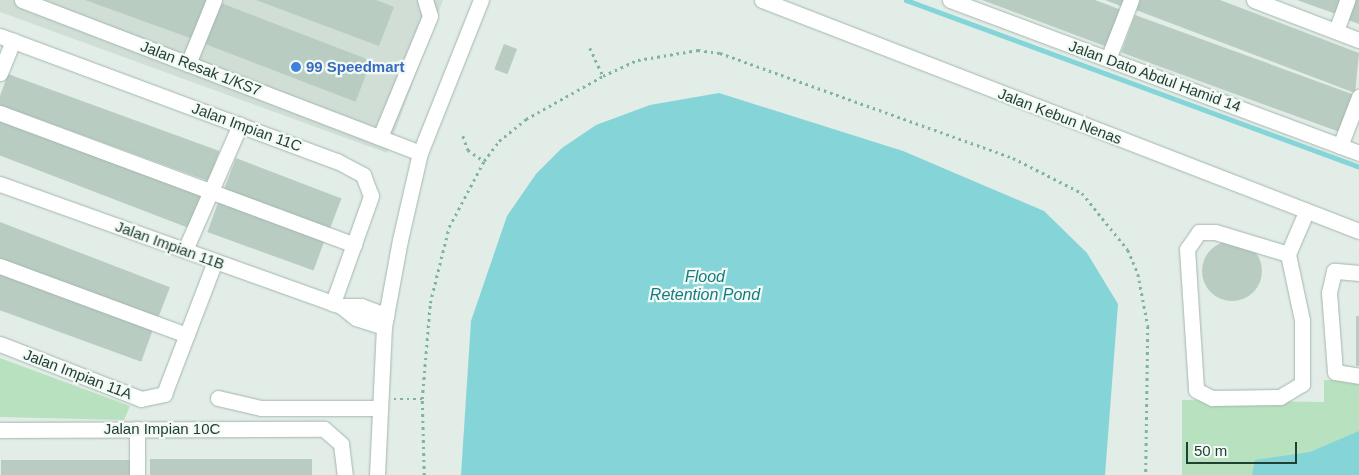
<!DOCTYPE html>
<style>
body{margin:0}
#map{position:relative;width:1359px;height:475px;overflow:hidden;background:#e2ede7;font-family:Arial,sans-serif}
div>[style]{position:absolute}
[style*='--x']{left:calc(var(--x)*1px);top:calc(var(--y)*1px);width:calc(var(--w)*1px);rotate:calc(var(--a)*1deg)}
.built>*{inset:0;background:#d0ded6}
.green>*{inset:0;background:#b8e1bf}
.water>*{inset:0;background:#84d4d8}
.stream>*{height:4.5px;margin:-2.25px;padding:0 2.25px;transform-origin:2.25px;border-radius:2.25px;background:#84d4d8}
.building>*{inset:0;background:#b9ccc2;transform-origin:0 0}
.round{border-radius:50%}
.path>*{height:2.5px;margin-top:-1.25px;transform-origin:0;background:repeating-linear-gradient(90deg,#7fb49e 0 2.5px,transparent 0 6.5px)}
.roads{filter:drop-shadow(0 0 1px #a4b6ae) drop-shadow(0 0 1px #a4b6ae)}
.minor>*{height:15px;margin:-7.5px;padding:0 7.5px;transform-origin:7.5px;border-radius:7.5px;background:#fff}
.dots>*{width:14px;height:14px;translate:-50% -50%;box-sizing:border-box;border:2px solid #f3f9f5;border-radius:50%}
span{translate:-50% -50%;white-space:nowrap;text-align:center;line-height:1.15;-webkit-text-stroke:4.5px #f3f9f5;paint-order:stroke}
.shop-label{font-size:15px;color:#366cbe;font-weight:700}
.left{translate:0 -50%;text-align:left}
.street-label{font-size:15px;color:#204034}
.water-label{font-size:16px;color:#137c83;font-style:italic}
.scale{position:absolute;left:1186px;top:442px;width:111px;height:22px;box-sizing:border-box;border:2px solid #204034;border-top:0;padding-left:6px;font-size:15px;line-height:18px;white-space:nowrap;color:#204034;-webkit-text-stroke:4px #f3f9f5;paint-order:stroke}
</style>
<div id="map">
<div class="built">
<i style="clip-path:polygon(0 0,443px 0,387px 153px,0 12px)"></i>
</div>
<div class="green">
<i style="clip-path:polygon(0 358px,130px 406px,124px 420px,0 417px)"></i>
<i style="clip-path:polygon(1324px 380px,1359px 380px,1359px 475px,1182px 475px,1182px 400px,1324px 402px)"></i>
</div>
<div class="water">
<i style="clip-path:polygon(719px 93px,903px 151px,1044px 211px,1087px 253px,1118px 304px,1105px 475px,461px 475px,471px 321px,507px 216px,536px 174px,562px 148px,596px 125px,650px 105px)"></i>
<i style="clip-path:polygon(1359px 431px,1359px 475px,1252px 475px,1255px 460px,1310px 452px)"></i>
</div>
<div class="stream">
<i style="--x:906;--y:0;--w:483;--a:20.2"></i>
</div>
<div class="building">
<i style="clip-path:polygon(85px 0,207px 0,193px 39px)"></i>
<i style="clip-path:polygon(256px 0,376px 0,394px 7px,379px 46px)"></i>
<i style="clip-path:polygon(982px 0,1095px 0,1124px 11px,1110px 48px)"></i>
<i style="clip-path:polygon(1105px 0,1129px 0,1126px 8px)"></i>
<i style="clip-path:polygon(1140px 0,1220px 0,1359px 53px,1355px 93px,1136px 10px)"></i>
<i style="clip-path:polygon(1297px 0,1341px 0,1336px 14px)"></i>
<i style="clip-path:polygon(1356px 0,1359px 0,1359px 24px,1348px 20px)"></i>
<i style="left:221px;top:3px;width:161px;height:44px;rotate:21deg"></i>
<i style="left:1135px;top:15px;width:233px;height:40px;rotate:20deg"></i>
<i style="left:504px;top:44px;width:14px;height:27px;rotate:21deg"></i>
<i style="left:8px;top:74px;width:225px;height:32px;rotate:20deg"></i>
<i style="left:0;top:118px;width:217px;height:35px;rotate:21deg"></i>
<i style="left:236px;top:158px;width:113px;height:33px;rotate:21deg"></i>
<i style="left:219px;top:200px;width:113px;height:34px;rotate:20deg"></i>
<i style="left:0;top:222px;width:182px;height:35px;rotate:21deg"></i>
<i class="round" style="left:1202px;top:241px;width:60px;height:60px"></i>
<i style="left:0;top:273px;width:163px;height:35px;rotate:20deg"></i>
<i style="left:1356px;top:316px;width:3px;height:50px"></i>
<i style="left:150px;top:459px;width:162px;height:16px"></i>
<i style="left:1px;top:460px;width:133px;height:15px"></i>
</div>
<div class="path">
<i style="--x:590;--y:48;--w:31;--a:65"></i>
<i style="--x:463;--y:136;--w:15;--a:70"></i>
<i style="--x:468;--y:150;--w:19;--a:35"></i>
<i style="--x:394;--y:399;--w:28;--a:0"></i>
<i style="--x:424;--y:475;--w:76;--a:-91.5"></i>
<i style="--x:422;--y:399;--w:96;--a:-85.2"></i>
<i style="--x:430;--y:303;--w:78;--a:-76"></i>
<i style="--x:449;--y:227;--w:75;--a:-62.1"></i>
<i style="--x:484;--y:161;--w:25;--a:-53"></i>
<i style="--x:499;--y:141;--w:35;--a:-39"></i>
<i style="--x:526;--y:119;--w:88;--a:-29.2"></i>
<i style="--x:603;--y:76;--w:38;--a:-25"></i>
<i style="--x:638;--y:60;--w:61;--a:-9.5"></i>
<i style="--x:698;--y:50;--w:22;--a:8"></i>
<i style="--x:720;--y:53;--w:311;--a:19.7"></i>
<i style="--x:1013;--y:158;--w:77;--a:26.9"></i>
<i style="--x:1082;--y:193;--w:73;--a:51.1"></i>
<i style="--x:1128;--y:250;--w:26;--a:67"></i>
<i style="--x:1138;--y:274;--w:53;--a:79.1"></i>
<i style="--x:1148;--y:326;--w:149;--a:90.8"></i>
</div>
<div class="roads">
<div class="minor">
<i style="--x:22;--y:0;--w:426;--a:21"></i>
<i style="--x:762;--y:0;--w:640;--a:21.15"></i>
<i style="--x:950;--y:0;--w:437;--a:20.5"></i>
<i style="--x:1254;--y:0;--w:112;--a:20.9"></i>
<i style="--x:1336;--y:31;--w:33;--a:-70"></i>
<i style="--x:0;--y:36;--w:359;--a:20.4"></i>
<i style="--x:337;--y:161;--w:30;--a:28"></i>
<i style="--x:363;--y:175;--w:22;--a:69"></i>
<i style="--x:371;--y:196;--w:114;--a:109.6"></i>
<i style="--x:1108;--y:59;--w:63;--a:-68.7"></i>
<i style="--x:188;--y:64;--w:69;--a:-67.9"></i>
<i style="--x:0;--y:73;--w:35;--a:-68"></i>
<i style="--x:0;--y:113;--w:378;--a:20.4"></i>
<i style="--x:380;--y:137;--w:131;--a:-67.5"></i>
<i style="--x:430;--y:16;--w:17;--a:-107"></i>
<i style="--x:1340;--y:146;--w:53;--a:-68.8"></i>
<i style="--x:0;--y:184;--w:362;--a:19.7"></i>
<i style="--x:341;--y:306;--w:19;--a:39"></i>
<i style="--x:356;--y:318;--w:29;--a:18"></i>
<i style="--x:185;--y:250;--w:137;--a:-66.3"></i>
<i style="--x:1288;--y:254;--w:76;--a:-163.2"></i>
<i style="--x:1215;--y:232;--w:16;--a:180"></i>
<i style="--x:1199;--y:232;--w:21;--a:125"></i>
<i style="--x:1187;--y:249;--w:141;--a:86.3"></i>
<i style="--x:1196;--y:390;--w:18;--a:27"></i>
<i style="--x:1212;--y:398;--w:68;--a:-0.8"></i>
<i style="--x:1280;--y:397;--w:26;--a:-31"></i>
<i style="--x:1302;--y:384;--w:64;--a:-90"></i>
<i style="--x:1302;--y:320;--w:67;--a:-102"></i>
<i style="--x:1288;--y:254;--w:46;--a:-66.8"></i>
<i style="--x:0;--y:266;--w:199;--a:20.3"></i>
<i style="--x:1359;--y:273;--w:25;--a:-175"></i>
<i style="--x:1334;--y:271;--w:22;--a:103"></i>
<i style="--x:1329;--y:292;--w:80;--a:85.7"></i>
<i style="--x:1335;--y:372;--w:24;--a:9"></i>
<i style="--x:341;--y:306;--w:20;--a:0"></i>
<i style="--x:361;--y:306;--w:27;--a:20"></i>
<i style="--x:0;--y:344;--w:151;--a:21.3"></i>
<i style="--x:141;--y:399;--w:24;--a:-12"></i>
<i style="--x:164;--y:394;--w:142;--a:-69"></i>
<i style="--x:218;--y:398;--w:44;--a:13.1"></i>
<i style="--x:261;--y:408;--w:119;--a:0"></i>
<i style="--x:0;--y:430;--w:324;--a:-0.2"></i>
<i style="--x:324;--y:429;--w:23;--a:41"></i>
<i style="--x:341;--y:444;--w:31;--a:83"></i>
<i style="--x:137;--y:475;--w:46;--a:-90"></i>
<i style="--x:377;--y:475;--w:148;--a:-87.3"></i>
<i style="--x:384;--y:327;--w:88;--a:-79.6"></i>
<i style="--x:400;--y:240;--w:89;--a:-77.1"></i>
<i style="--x:420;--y:153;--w:165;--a:-68.3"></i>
</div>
</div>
<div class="dots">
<i style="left:296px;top:67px;background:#3f7fe0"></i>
</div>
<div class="shop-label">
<span class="left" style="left:306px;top:67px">99 Speedmart</span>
</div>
<div class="street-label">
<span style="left:201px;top:68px;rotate:21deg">Jalan Resak 1/KS7</span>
<span style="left:1155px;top:76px;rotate:20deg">Jalan Dato Abdul Hamid 14</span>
<span style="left:1060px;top:116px;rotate:21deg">Jalan Kebun Nenas</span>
<span style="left:247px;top:127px;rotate:20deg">Jalan Impian 11C</span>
<span style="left:170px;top:245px;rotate:20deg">Jalan Impian 11B</span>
<span style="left:78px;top:374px;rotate:21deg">Jalan Impian 11A</span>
<span style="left:162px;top:429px">Jalan Impian 10C</span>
</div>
<div class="water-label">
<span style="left:705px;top:286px">Flood<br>Retention Pond</span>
</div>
<div class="scale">50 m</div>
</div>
